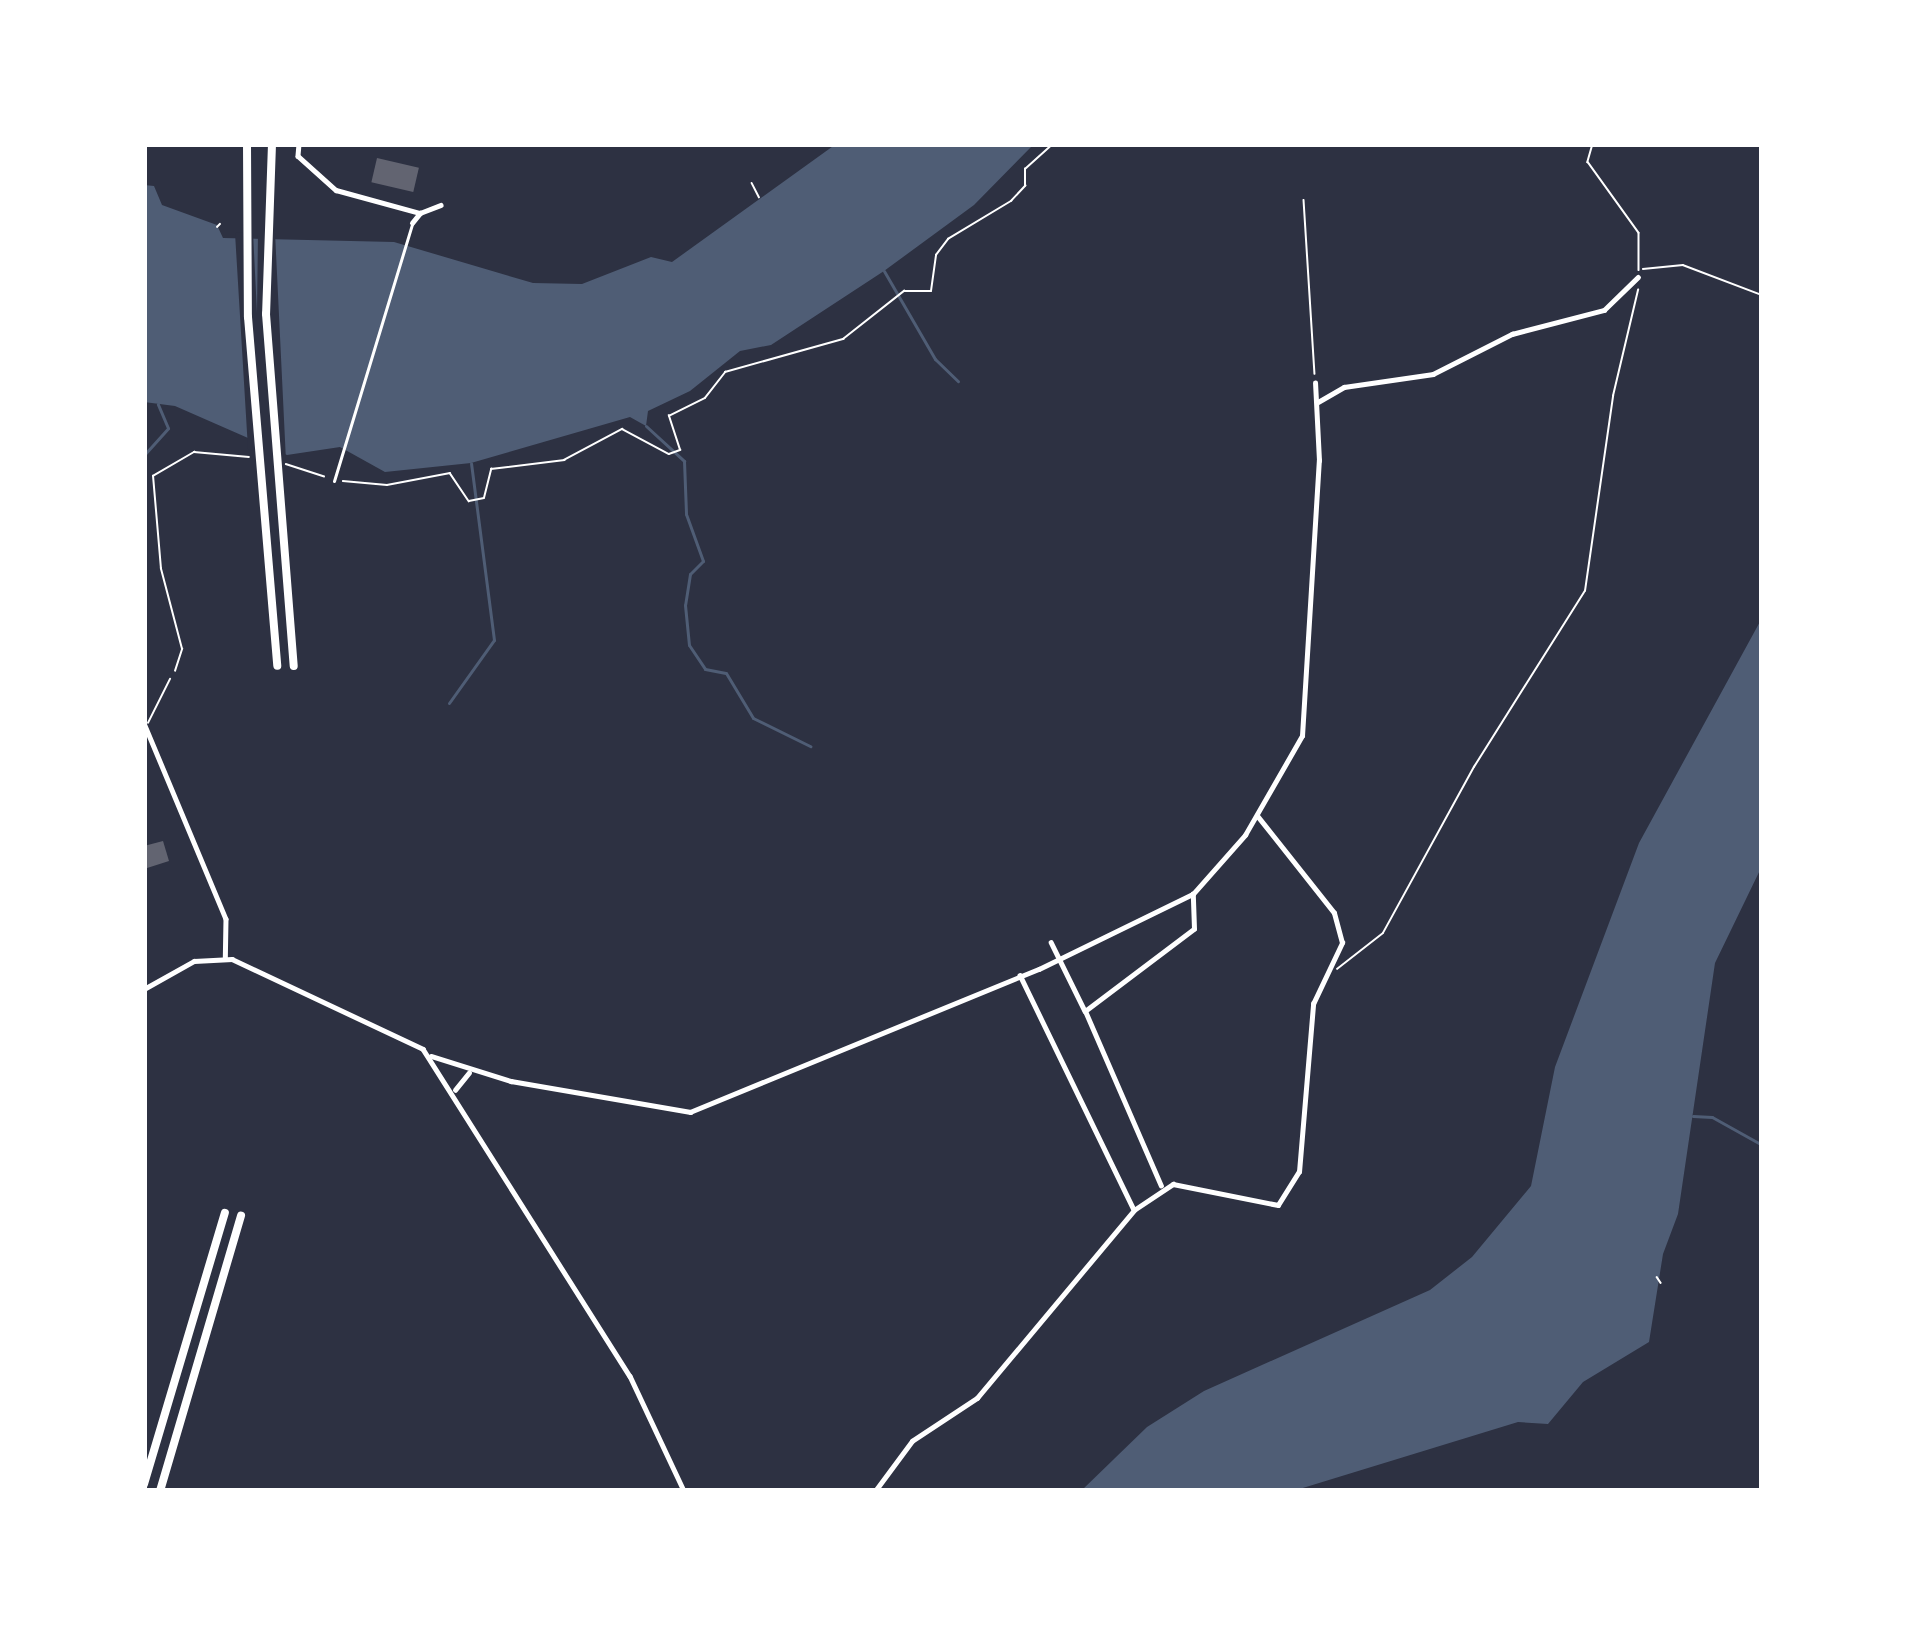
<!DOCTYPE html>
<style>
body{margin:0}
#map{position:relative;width:1906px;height:1635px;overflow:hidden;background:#2d3142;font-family:"Asap Condensed",sans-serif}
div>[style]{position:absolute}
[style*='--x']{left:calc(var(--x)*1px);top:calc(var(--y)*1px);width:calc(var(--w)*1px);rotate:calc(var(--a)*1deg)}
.water>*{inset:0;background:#4f5d75}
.pier>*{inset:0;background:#2d3142}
.stream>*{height:3px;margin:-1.5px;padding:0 1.5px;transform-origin:1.5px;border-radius:1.5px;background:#4f5d75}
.building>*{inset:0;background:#626471;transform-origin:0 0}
.path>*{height:1.5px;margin:-0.75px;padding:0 0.75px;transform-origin:0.75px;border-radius:0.75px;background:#fff}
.service>*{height:1.5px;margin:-0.75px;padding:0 0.75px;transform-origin:0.75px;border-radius:0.75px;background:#fff}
.pedestrian>*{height:3px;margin:-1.5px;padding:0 1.5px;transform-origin:1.5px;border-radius:1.5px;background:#fff}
.minor>*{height:4.5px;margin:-2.25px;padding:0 2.25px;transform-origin:2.25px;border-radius:2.25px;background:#fff}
.tertiary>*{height:4.5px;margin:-2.25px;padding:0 2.25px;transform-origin:2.25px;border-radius:2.25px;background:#fff}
.motorway>*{height:8px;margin:-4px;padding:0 4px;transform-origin:4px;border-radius:4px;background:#fff}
span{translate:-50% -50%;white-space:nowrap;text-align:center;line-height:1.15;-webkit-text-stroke:9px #fff;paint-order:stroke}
.frame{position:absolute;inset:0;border:147px solid #fff;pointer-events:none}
</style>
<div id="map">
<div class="water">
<i style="clip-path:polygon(836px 144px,1034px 144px,974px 205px,884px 271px,771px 345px,740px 351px,690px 391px,648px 411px,646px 426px,630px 417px,471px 463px,385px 472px,340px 447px,287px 455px,175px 406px,144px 402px,144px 185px,154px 186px,162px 205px,217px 225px,223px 238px,394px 242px,533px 283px,582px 284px,651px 257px,672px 262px)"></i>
<i style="clip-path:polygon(1762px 618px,1762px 866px,1715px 963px,1678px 1214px,1663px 1254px,1649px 1342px,1583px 1382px,1548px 1424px,1518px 1422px,1293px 1491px,1081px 1491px,1147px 1427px,1204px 1391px,1430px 1290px,1472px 1257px,1531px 1186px,1555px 1067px,1639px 843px)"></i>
</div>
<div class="pier">
<i style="clip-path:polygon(253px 232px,257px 313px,258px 232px,275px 232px,286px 461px,248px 449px,235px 233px)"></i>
</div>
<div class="stream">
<i style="--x:884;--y:271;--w:102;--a:59.9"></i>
<i style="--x:935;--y:359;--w:32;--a:44"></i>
<i style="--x:646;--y:426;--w:52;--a:42.6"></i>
<i style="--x:684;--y:461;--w:53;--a:87.8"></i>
<i style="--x:686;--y:514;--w:50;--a:70.1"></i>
<i style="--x:703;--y:561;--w:18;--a:135"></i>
<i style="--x:690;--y:574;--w:31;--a:99"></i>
<i style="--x:685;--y:605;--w:40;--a:84.3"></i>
<i style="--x:689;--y:645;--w:29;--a:56"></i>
<i style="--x:705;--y:669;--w:21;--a:11"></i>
<i style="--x:726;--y:673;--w:52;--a:59"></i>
<i style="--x:753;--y:718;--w:64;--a:26.2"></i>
<i style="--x:144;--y:455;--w:36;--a:-48"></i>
<i style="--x:168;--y:428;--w:26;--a:-113"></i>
<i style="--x:449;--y:703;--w:77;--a:-54.5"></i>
<i style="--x:494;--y:640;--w:178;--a:-97.4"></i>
<i style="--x:1693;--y:1116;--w:19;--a:3"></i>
<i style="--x:1712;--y:1117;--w:57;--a:29.2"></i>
</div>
<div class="building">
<i style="left:377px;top:158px;width:43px;height:25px;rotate:13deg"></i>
<i style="clip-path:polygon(163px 841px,169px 861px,144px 869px,144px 846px)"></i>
</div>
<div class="path">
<i style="--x:1593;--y:144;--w:19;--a:106"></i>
<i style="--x:1588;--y:162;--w:87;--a:54.3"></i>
<i style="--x:1639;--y:233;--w:37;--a:90"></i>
<i style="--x:855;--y:146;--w:4;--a:-14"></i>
<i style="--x:752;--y:183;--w:16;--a:63"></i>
<i style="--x:1304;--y:200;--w:174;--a:86.4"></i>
<i style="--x:217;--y:227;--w:4;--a:-45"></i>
<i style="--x:1643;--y:269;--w:40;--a:-5.7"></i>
<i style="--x:1683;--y:265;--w:85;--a:20.8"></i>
<i style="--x:286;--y:464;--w:40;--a:18"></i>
<i style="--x:343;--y:481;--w:44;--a:5.2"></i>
<i style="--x:387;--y:485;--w:64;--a:-10.8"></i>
<i style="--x:450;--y:473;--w:34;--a:56"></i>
<i style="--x:469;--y:501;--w:15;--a:-11"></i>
<i style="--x:484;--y:498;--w:30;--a:-76"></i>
<i style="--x:491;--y:469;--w:74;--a:-7"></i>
<i style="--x:564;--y:460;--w:66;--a:-28.1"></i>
<i style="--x:622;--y:429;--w:53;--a:28"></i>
<i style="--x:669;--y:454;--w:12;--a:-20"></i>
<i style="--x:680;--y:450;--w:36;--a:-108"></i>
<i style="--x:669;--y:416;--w:40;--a:-26.6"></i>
<i style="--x:705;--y:398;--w:33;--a:-52"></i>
<i style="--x:725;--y:372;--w:123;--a:-15.6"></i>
<i style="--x:843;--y:339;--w:78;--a:-38.2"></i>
<i style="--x:904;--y:291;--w:27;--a:0"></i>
<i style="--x:931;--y:291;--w:36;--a:-82"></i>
<i style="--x:936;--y:255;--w:20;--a:-53"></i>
<i style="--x:948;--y:239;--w:74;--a:-31.1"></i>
<i style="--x:1011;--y:201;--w:21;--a:-47"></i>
<i style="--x:1025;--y:186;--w:17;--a:-90"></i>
<i style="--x:1025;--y:169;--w:38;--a:-42"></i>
<i style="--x:175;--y:671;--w:23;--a:-72"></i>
<i style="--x:182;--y:649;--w:83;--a:-104.7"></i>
<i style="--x:161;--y:569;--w:93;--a:-94.9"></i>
<i style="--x:153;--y:476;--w:48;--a:-30.3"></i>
<i style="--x:194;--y:452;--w:55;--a:5.2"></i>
<i style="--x:1337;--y:969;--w:58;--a:-38"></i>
<i style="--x:1383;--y:933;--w:189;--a:-61.3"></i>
<i style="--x:1474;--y:767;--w:208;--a:-57.8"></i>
<i style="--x:1585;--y:591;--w:197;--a:-81.8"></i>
<i style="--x:1613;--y:396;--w:109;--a:-76.7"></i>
<i style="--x:1657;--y:1277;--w:7;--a:56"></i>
</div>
<div class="service">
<i style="--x:148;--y:723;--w:49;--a:-63.4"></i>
</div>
<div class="pedestrian">
<i style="--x:334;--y:481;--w:269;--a:-73.1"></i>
</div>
<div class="minor">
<i style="--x:299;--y:144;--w:12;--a:95"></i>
<i style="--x:298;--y:156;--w:51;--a:41.8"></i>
<i style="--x:336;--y:190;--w:87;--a:15.3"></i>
<i style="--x:420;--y:213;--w:22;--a:-21"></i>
<i style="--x:412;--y:223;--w:13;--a:-51"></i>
<i style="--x:1318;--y:402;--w:30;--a:-30"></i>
<i style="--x:1344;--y:387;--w:90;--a:-8.3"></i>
<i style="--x:1433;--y:374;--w:89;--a:-26.9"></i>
<i style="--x:1512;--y:334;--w:95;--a:-14.6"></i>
<i style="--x:1604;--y:310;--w:47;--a:-44.1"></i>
<i style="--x:144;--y:723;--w:212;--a:67.3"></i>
<i style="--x:226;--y:919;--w:39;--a:91"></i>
<i style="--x:1051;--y:942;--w:77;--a:63.8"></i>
<i style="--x:1020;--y:975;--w:261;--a:64.1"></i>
<i style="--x:1134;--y:1210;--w:47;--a:-33.7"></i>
<i style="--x:1173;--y:1184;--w:107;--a:11.3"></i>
<i style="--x:1278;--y:1205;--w:39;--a:-58"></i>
<i style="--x:1299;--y:1172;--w:169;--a:-85.2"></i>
<i style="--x:1313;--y:1004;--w:68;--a:-64.6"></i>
<i style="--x:1342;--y:943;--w:31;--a:-105"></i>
<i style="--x:1334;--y:913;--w:122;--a:-128.4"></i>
<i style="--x:144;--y:989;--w:57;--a:-29.2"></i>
<i style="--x:194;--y:961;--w:38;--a:-3"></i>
<i style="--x:232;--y:959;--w:211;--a:25.2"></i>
<i style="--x:423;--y:1049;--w:387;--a:57.7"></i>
<i style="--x:630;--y:1376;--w:127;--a:64.8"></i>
<i style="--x:431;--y:1056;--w:84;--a:17.4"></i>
<i style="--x:511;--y:1081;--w:182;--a:9.8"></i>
<i style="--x:690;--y:1112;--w:377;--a:-22.3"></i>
<i style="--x:1039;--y:969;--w:171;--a:-26"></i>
<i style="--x:1193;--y:894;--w:79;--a:-48.6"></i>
<i style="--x:1245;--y:835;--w:114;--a:-60.1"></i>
<i style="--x:1302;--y:736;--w:276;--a:-86.5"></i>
<i style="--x:1319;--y:461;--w:78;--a:-92.9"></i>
<i style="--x:455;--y:1090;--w:22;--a:-51"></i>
<i style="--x:1161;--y:1186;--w:191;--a:-113.5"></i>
<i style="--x:1085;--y:1011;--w:136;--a:-37"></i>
<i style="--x:1194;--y:929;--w:35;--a:-92"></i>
<i style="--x:1762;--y:1394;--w:59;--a:90"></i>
</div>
<div class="tertiary">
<i style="--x:875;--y:1491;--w:62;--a:-53.5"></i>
<i style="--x:912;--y:1441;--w:78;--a:-33.5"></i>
<i style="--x:977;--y:1398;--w:245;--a:-50.1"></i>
</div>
<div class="motorway">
<i style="--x:247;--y:144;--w:173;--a:89.7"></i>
<i style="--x:248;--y:317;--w:350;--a:85.2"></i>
<i style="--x:272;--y:144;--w:170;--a:92"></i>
<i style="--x:266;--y:314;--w:353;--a:85.5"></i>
<i style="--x:144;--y:1484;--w:283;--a:-73.4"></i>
<i style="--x:160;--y:1491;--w:287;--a:-73.6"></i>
</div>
<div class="frame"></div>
</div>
